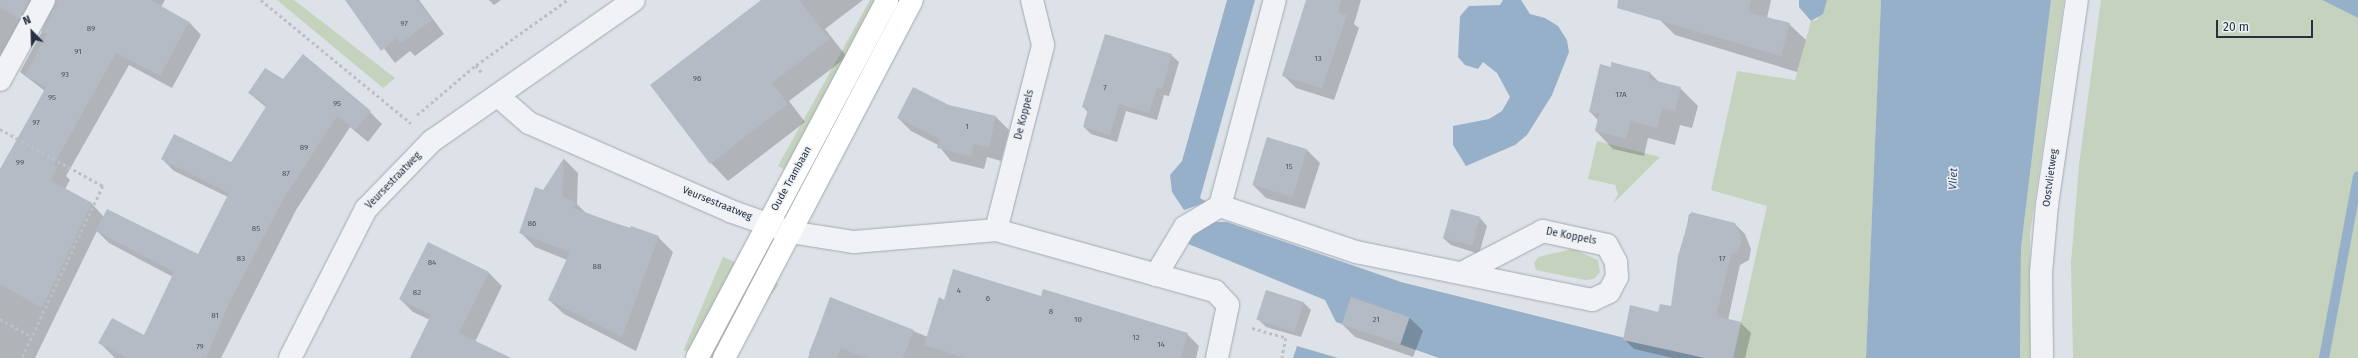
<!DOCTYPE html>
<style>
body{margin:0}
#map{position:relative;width:2358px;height:358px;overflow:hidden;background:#dde2e8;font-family:"Fira Sans",sans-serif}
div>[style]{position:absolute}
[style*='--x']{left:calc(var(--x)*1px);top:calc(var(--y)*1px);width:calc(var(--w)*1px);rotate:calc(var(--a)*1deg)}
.green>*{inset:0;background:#c4d2be;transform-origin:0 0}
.water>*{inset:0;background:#97b0c9}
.shadow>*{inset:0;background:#0003}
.stream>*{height:10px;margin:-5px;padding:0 5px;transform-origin:5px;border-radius:5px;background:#97b0c9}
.building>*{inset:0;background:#b5bbc5;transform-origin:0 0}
.path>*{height:2.5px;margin-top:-1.25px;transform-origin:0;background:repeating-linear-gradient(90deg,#bbc0c6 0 3px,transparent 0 6px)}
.roads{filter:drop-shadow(0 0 1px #a2a9b2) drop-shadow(0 0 1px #a2a9b2)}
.street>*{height:22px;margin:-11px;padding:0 11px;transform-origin:11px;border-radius:11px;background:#f0f2f6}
.secondary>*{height:22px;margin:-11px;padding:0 11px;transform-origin:11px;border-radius:11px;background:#fff}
span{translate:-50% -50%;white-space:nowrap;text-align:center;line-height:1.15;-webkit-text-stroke:3px #edf1f5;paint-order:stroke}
.number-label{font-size:8px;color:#4a5360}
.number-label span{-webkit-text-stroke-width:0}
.street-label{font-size:10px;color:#26303f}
.water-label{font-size:11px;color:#2f4f74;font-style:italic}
.north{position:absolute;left:12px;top:12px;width:40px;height:40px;-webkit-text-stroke:3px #edf1f5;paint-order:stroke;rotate:337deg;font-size:11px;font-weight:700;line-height:16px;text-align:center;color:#26303f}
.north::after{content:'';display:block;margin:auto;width:14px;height:18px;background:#26303f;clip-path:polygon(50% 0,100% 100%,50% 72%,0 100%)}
.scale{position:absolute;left:2216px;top:20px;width:97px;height:18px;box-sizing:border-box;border:2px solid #26303f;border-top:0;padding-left:5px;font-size:12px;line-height:14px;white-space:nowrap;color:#26303f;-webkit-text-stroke:3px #edf1f5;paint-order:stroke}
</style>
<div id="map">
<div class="green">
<i style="clip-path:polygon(277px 0,294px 0,395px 78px,383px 88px)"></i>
<i style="clip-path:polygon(870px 0,878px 0,785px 170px,778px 166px)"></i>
<i style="clip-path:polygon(1827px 0,1881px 0,1866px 358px,1733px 358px,1767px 206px,1711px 190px,1737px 71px,1795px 80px,1811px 21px,1817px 20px)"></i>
<i style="clip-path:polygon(2051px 0,2064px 0,2030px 234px,2030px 358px,2020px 358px,2021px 248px)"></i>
<i style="clip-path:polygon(2101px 0,2322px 0,2358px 18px,2358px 358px,2073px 358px,2071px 263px,2079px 165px)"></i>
<i style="clip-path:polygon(1597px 141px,1660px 157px,1613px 204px,1618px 194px,1615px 185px,1588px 179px)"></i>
<i style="clip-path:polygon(1573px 249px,1598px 260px,1600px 272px,1594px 279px,1585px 280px,1536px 270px,1534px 263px,1538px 257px)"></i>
<i style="left:723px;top:257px;width:13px;height:101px;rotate:23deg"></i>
<i style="clip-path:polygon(750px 270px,757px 274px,755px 278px,713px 358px,705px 358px)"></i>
<i style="left:773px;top:280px;width:7px;height:88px;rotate:34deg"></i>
</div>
<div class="water">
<i style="clip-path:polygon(1227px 0,1255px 0,1200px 198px,1207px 202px,1184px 210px,1172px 192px,1170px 175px,1182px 161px)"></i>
<i style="clip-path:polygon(1503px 0,1521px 0,1530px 14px,1545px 18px,1558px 26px,1567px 40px,1569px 52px,1552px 95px,1527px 135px,1515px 145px,1466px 166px,1453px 145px,1453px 126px,1489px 119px,1502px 111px,1510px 97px,1497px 73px,1483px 62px,1478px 69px,1465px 65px,1458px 57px,1460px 16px,1469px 6px,1500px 5px)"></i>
<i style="clip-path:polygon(1799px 0,1827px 0,1823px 14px,1811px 21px,1799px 7px)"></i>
<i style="clip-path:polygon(1881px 0,2051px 0,2021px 248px,2020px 358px,1866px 358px)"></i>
<i style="clip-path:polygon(2322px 0,2358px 0,2358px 18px)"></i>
<i style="clip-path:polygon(1209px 222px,1227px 222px,1401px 282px,1705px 358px,1439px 358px,1336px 322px,1325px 300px,1186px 243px)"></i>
<i style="clip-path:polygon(1297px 346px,1338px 358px,1293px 358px)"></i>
</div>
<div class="shadow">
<i style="clip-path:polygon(0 0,165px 0,161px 7px,189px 22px,201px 35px,172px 88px,129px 65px,66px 176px,70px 180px,65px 189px,92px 204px,104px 217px,199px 255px,228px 197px,174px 171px,162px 159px,231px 164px,267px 108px,249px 93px,283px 80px,370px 112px,382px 124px,368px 142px,350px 127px,296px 210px,221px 358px,115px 358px,100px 343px,144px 336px,173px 277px,109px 243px,97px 231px,35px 358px,0 358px,0 169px,45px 91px,20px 72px,56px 6px,56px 1px,50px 2px,0 67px)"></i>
<i style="clip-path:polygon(347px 0,419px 0,444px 34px,415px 56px,410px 51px,395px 63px)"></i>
<i style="clip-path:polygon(489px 0,501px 0,494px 5px)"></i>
<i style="clip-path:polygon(762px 0,863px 0,825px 29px,847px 57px,789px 101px,805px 122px,728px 181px,711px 163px)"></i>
<i style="clip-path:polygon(1310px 0,1361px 0,1354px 24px,1359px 28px,1334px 100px,1296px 88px,1284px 76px)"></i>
<i style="clip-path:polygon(1664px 0,1771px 0,1767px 18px,1789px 24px,1806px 40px,1797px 72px,1675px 35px,1659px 19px)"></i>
<i style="clip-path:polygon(1171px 55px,1179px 62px,1169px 96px,1164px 95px,1157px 120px,1126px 111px,1117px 142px,1091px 134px,1084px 127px,1088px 112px,1083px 107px)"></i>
<i style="clip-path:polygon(1611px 68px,1650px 73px,1660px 83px,1680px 88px,1698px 106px,1692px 128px,1680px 125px,1675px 145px,1648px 138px,1644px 156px,1613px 149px,1596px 131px,1598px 120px,1590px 112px)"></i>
<i style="clip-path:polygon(948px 106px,996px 117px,1009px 130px,1001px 161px,987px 157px,984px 169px,951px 161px,938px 145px,911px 131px,898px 118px)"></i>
<i style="clip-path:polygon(1268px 138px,1307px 150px,1320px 163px,1305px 209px,1266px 198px,1253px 185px)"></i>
<i style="clip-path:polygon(564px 159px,578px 173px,577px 204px,587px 214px,658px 237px,673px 252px,636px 351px,564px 314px,549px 300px,567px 260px,535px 247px,520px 232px)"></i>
<i style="clip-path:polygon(1452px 210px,1480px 218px,1487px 226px,1479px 254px,1451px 245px,1443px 238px)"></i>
<i style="clip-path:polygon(1689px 214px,1735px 224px,1745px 234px,1751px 249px,1749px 260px,1740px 265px,1728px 320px,1741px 323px,1751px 333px,1745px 358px,1673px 358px,1634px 349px,1624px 339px,1672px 307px)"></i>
<i style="clip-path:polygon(428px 243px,489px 273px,502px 286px,475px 342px,491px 358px,412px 358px,430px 320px,413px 312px,400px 299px)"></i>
<i style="clip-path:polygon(1041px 297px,1187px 334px,1199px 346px,1196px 358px,815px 358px,809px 353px,831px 298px,928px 337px,945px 301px)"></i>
<i style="clip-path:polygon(1352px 298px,1410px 318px,1423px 331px,1413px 357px,1355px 337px,1342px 324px)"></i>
<i style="clip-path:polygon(1304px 303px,1311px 310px,1301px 337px,1266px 327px,1258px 319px)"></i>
</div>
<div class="stream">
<i style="--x:2324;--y:358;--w:185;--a:-79.4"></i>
</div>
<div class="building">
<i style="clip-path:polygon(0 0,30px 0,20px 19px,0 7px)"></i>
<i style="clip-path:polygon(56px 0,151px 0,189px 22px,160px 76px,116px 53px,54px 164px,58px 167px,50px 180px,92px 203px,42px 308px,0 284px,0 170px,46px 87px,25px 76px,47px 34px,41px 31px)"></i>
<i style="clip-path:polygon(345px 0,417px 0,432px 20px,401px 43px,397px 38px,381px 51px)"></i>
<i style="clip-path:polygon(761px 0,799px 0,830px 39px,772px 83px,788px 104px,710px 164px,650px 85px)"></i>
<i style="clip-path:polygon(1306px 0,1341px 0,1338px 12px,1347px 15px,1322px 88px,1282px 76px)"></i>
<i style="clip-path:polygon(1618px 0,1751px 0,1748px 12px,1790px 23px,1781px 56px,1617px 8px)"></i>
<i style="clip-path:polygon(1105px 34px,1172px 54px,1162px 89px,1157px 88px,1149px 113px,1119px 104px,1110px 135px,1083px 127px,1088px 109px,1082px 107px)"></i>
<i style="clip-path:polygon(303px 54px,371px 111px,355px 130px,337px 116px,284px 198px,229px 303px,206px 358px,127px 358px,98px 343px,112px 318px,144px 335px,174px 272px,96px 231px,107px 209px,198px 254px,229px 193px,161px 159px,174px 134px,231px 162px,267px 105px,248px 93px,265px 68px,283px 79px)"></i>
<i style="clip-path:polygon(1611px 62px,1650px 72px,1649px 79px,1681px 87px,1675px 111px,1662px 108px,1657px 128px,1631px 121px,1626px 139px,1595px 131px,1599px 114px,1589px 112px,1600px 64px,1611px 67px)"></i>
<i style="clip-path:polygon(913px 87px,949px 105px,996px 116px,989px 148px,974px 144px,971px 156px,937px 148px,939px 139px,897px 118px)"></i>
<i style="left:1267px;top:137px;width:42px;height:50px;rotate:17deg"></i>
<i style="clip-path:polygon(564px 158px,562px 196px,576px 202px,574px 208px,630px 229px,631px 226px,659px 236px,622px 337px,548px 300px,570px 252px,519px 233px,535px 187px,543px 190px)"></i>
<i style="left:1451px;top:209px;width:30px;height:30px;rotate:15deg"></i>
<i style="clip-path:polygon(1691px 212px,1735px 223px,1742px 238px,1739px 250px,1731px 255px,1716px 316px,1741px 322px,1733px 358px,1705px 358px,1623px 340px,1630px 305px,1658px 312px,1660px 304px,1671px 306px,1678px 256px)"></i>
<i style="clip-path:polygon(428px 242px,489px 272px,459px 333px,511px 358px,410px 358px,431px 315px,399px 299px)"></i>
<i style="clip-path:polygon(953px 269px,1041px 296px,1043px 289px,1188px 333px,1181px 358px,966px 358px,924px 345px,939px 297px,944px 300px)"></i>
<i style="left:1266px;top:290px;width:40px;height:31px;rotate:18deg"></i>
<i style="clip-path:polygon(830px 297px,914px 330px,903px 358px,867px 358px,841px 348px,837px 358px,808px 358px)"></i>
<i style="left:1351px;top:297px;width:62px;height:29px;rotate:19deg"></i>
</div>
<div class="path">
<i style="--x:261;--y:0;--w:194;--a:39.4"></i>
<i style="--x:476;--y:65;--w:9;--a:54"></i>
<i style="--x:417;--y:115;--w:77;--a:-40.3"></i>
<i style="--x:476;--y:65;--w:112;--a:-35.5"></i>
<i style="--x:0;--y:129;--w:118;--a:29"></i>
<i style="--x:103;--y:186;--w:190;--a:115.2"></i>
<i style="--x:0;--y:319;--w:37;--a:29"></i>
<i style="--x:1252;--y:328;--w:35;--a:16"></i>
<i style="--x:1286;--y:338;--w:20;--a:101"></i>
</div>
<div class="roads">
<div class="street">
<i style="--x:0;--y:80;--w:91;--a:-61.2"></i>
<i style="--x:498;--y:96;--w:41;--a:41.1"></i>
<i style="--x:529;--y:123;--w:219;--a:23.6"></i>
<i style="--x:730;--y:211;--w:64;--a:19.3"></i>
<i style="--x:790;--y:232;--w:65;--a:8.9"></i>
<i style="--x:854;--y:242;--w:143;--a:-4.8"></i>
<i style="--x:996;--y:230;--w:227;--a:15.6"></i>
<i style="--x:1215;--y:291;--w:19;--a:47"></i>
<i style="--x:1228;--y:305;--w:54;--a:101.7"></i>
<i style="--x:1220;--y:206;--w:213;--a:-75.1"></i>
<i style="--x:996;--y:230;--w:191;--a:-75.7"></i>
<i style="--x:1043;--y:45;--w:46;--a:-103.7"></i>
<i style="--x:1156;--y:275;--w:56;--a:-58.9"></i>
<i style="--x:1185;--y:227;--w:41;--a:-31"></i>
<i style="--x:1220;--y:206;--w:144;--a:18.7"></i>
<i style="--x:1356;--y:252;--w:241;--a:11.5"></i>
<i style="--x:1592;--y:300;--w:19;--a:-25"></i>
<i style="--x:1609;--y:292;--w:17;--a:-62"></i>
<i style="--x:1617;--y:277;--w:15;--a:-94"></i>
<i style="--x:1616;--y:262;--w:19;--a:-118"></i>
<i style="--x:1607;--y:245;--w:66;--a:-167.7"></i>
<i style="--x:1543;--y:231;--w:91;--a:152.6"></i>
<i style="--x:290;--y:358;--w:167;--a:-63"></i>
<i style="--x:366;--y:209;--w:95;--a:-45.9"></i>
<i style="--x:432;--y:141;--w:246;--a:-34.9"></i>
<i style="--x:2042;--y:358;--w:85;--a:-90.7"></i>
<i style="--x:2041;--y:273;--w:68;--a:-85"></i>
<i style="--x:2047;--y:205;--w:207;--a:-81.7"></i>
</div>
<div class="secondary">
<i style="--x:697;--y:358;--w:405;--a:-62"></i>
<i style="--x:724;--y:358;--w:404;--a:-62.3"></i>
</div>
</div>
<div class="number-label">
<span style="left:404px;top:24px">97</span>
<span style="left:91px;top:29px">89</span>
<span style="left:78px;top:52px">91</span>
<span style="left:1318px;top:59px">13</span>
<span style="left:65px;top:75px">93</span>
<span style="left:697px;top:79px">96</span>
<span style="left:1105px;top:88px">7</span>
<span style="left:1621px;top:95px">17A</span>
<span style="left:52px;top:98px">95</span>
<span style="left:337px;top:104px">95</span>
<span style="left:36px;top:123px">97</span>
<span style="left:967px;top:127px">1</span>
<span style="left:304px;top:148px">89</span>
<span style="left:20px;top:163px">99</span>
<span style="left:1289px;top:167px">15</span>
<span style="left:286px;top:174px">87</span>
<span style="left:532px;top:224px">86</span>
<span style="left:256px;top:229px">85</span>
<span style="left:241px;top:259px">83</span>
<span style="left:1722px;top:259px">17</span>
<span style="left:432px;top:263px">84</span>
<span style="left:597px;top:267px">88</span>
<span style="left:959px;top:291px">4</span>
<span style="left:417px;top:293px">82</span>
<span style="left:988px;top:299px">6</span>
<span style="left:1051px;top:312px">8</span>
<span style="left:215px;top:316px">81</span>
<span style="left:1078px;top:320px">10</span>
<span style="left:1376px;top:320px">21</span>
<span style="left:1136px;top:338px">12</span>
<span style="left:1161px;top:345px">14</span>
<span style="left:200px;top:347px">79</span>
</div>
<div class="street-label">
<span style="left:1025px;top:115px;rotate:-76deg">De Koppels</span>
<span style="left:2051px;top:178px;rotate:-82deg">Oostvlietweg</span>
<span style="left:792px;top:179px;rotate:-61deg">Oude Trambaan</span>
<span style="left:394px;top:181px;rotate:-46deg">Veursestraatweg</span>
<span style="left:717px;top:204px;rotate:22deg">Veursestraatweg</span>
<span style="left:1571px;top:237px;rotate:11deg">De Koppels</span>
</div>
<div class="water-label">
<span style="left:1954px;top:179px;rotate:-87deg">Vliet</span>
</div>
<div class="north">N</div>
<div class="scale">20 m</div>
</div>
